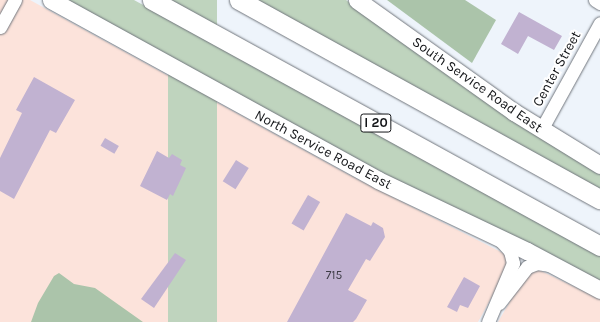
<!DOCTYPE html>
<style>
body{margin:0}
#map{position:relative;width:600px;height:322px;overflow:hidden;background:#eef4fb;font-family:Karla,sans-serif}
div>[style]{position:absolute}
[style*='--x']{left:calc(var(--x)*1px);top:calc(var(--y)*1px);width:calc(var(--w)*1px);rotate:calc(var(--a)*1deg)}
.commercial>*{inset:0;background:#fce3db}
.green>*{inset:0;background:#bfd4be;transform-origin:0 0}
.forest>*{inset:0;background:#abc4aa}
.building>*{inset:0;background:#c1b2d1;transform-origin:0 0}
.roads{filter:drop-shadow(0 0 1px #70757c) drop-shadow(0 0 1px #70757c)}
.minor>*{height:13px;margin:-6.5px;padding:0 6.5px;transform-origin:6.5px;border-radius:6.5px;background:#fff}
.major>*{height:17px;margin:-8.5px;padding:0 8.5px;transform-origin:8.5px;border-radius:8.5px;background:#fff}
.highway>*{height:19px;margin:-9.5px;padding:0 9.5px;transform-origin:9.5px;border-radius:9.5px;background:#fff}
span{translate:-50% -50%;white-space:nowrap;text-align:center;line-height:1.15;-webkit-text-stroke:4px #fff;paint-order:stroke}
.number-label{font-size:12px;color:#3e3c46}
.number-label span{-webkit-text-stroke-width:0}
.shield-label span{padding:1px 3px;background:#fff;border:1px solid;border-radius:3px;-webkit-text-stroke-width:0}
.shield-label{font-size:13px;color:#131518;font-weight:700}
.street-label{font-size:14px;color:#131518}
</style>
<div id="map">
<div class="commercial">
<i style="clip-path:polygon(0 0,30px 0,353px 177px,503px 253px,508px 257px,504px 275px,478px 322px,0 322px)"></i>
<i style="clip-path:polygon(537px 269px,600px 299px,600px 322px,498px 322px,526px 274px)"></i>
</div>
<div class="green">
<i style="clip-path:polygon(62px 0,134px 0,600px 255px,600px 281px,373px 169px)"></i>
<i style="left:168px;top:0;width:49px;height:493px"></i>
<i style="clip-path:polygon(250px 0,346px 0,470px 90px,600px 172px,600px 192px)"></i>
</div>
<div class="forest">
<i style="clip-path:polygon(387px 0,465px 0,496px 20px,472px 63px)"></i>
<i style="clip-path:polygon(59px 273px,74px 284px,95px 288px,143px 322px,31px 322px,38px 303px,54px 276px)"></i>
</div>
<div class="building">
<i style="clip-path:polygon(519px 12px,562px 36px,554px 50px,528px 36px,518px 54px,501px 44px)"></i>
<i style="clip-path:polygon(34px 77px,75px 100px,56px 133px,50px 130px,14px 199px,0 191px,0 158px,22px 113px,16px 110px)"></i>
<i style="left:105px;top:138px;width:16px;height:9px;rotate:30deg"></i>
<i style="clip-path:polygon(157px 151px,169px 158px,172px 154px,182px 160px,180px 165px,186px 168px,173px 196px,170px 194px,167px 200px,140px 186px)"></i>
<i style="left:236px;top:160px;width:15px;height:25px;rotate:32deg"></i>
<i style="left:308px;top:195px;width:14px;height:33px;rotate:30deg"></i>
<i style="clip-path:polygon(346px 213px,371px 226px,373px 222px,383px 228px,385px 237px,370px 261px,366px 259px,348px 290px,367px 300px,356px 319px,353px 322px,287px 322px)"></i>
<i style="clip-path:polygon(175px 253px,186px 260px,154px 308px,141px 299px)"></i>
<i style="clip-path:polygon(464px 277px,480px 286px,468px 308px,460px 305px,457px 312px,447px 307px)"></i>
</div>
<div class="roads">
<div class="minor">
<i style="--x:595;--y:0;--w:6;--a:31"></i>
<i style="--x:0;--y:27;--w:31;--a:-61"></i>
<i style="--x:541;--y:130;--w:122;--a:-61.1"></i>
<i style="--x:499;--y:303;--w:46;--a:-52.1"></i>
<i style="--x:527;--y:267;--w:11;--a:-22"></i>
<i style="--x:537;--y:263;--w:13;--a:9"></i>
<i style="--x:488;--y:322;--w:64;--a:-67"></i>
<i style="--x:513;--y:263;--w:12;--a:-104"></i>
<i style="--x:510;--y:251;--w:15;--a:-132"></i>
</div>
<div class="major">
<i style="--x:51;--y:0;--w:373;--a:28.8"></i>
<i style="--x:378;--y:180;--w:165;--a:25.5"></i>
<i style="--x:527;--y:251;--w:83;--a:28.1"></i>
<i style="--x:357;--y:0;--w:193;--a:35.5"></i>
<i style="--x:514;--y:112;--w:101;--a:31.6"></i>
</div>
<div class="highway">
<i style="--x:152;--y:0;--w:511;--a:28.77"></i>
<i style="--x:239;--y:0;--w:412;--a:28.9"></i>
</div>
</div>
<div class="number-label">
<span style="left:334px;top:276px">715</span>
</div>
<div class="shield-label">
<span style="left:376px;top:123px">I 20</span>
</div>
<div class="street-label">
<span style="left:557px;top:69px;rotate:-61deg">Center Street</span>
<span style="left:477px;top:85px;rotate:35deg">South Service Road East</span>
<span style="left:323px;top:150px;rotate:28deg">North Service Road East</span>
</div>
</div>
